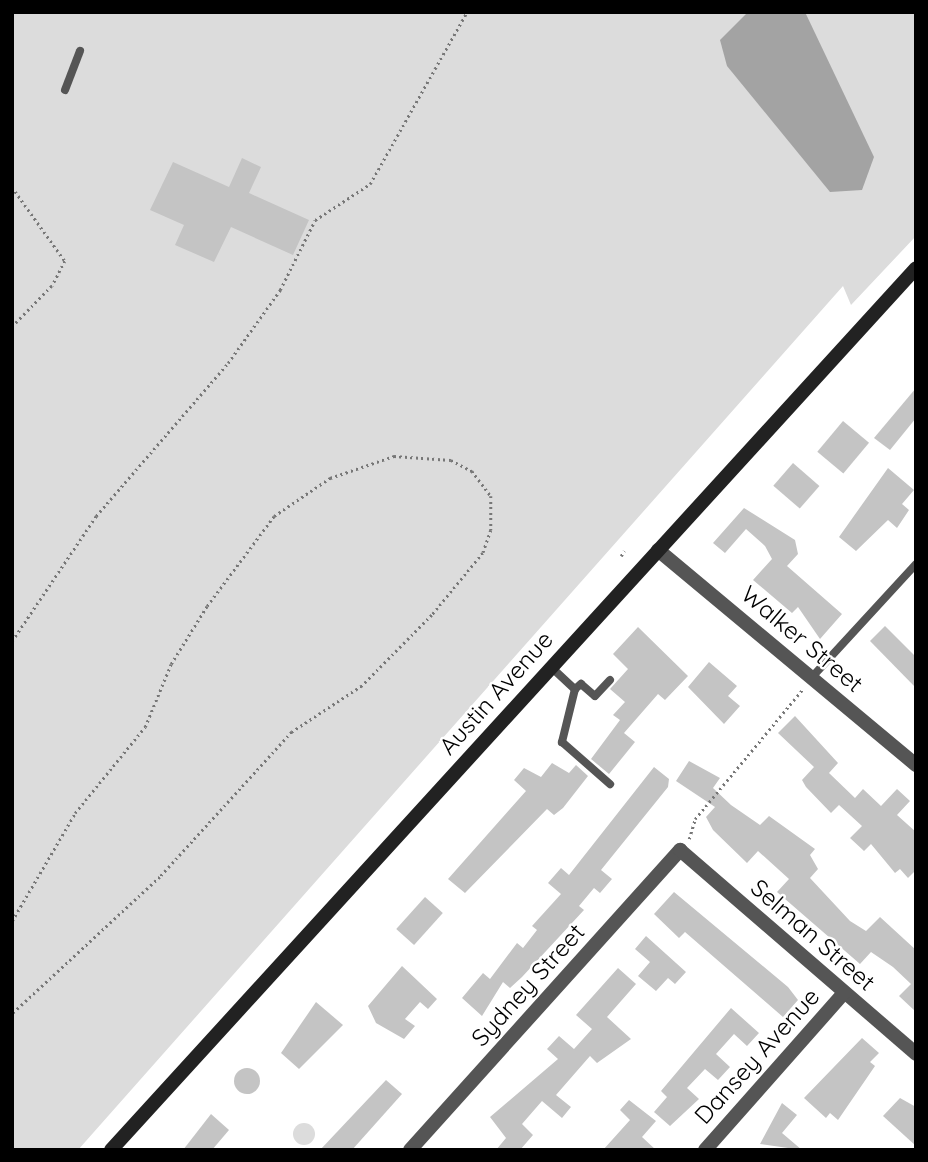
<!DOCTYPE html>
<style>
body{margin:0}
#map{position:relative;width:928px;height:1162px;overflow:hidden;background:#fff;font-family:Quicksand,sans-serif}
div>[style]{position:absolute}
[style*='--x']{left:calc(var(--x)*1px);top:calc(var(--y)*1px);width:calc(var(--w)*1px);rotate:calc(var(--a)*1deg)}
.green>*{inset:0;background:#dcdcdc}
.round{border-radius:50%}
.water>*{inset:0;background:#a3a3a3}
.building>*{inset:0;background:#c4c4c4;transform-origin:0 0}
.path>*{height:2.5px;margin-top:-1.25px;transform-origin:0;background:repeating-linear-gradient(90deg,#777 0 2px,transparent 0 5.5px)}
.lane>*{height:8px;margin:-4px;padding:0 4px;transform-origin:4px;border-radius:4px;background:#555}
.street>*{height:14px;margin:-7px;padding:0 7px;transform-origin:7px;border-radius:7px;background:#555}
.secondary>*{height:14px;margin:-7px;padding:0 7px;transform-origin:7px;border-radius:7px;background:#222}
span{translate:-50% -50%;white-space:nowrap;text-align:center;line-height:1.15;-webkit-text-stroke:5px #fff;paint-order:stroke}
.street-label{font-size:24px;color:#000}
.frame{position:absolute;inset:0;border:14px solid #000;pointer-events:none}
</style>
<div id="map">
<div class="green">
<i style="clip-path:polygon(12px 12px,916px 12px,916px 236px,851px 305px,843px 286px,78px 1150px,12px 1150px)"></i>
<i class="round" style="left:293px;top:1123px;width:22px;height:22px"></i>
</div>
<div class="water">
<i style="clip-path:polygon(748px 12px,805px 12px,874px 157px,862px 190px,830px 192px,727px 66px,720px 40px)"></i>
</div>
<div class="building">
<i style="clip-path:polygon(242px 158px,261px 167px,249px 193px,309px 220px,293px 255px,231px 227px,214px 262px,175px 245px,184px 225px,150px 210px,173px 162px,229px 187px)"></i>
<i style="clip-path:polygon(916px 388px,916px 418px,890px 450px,874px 438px)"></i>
<i style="left:843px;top:421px;width:34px;height:40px;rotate:40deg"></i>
<i style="left:793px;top:463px;width:35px;height:30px;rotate:41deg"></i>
<i style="clip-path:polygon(888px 468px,914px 490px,902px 504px,909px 510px,897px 528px,888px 520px,856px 551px,839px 537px)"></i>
<i style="clip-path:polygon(744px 508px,795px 540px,798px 554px,787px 566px,842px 614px,820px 639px,798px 607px,792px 613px,753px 580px,772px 559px,765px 546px,746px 529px,725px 553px,713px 543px)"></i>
<i style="clip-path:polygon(885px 626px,916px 657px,916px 688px,870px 641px)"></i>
<i style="clip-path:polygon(638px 627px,688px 676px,665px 700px,658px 694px,624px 733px,635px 742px,609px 774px,591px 759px,620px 720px,613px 715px,625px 702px,610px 689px,628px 669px,613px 654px)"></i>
<i style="clip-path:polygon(709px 662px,737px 686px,728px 696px,740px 706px,724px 724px,688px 687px)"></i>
<i style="clip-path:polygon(795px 716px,838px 763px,829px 773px,855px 798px,863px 789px,881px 806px,897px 789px,910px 801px,897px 815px,916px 832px,916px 870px,908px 878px,900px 869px,895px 873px,871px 844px,864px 851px,850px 838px,862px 826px,839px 805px,831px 813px,806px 787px,802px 780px,814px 767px,778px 733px)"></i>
<i style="clip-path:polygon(689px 761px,720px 778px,713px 788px,731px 805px,760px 825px,769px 816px,815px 849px,810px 855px,818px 869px,810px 878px,850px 921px,866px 931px,880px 917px,916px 950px,916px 1012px,899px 996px,911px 984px,893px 967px,871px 952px,860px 964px,777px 892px,789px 879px,758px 851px,747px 863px,713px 830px,706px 817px,715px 807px,676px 781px)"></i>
<i style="clip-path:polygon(552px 763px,569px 773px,576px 765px,588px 776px,563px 808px,554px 815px,547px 809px,465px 893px,448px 879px,526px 791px,514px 780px,524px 768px,541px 777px)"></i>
<i style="clip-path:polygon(654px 767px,669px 779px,668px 787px,601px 870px,612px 879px,600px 893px,594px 888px,579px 906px,584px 910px,522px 977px,510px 988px,503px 982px,482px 1016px,462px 998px,483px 973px,490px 979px,517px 943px,523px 948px,537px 930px,532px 926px,561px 894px,548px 883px,561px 868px,569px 875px)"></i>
<i style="clip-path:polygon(674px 892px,788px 987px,798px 1000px,783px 1017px,685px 932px,679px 938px,654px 914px)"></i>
<i style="left:425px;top:897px;width:24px;height:43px;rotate:42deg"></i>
<i style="clip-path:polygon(646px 936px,686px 972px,675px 984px,668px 978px,656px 991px,638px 976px,650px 962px,635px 949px)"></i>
<i style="clip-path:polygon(402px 966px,437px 999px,428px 1009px,420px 1002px,405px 1019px,415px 1026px,404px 1039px,376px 1023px,368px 1006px)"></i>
<i style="clip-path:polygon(618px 968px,636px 984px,607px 1017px,631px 1039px,597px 1063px,590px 1056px,556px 1095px,571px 1107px,562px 1118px,542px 1101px,522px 1124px,533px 1135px,520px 1150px,496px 1150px,506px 1138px,490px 1117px,558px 1059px,547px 1049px,559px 1036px,574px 1049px,592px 1029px,576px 1015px)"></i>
<i style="clip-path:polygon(316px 1002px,343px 1025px,299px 1069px,281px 1053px)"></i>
<i style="clip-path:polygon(731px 1008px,759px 1033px,747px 1046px,734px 1034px,716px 1054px,730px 1067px,718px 1080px,705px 1069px,687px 1088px,699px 1099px,670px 1126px,654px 1112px,667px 1097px,661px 1091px)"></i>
<i style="clip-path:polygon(862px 1038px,879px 1053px,870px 1062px,875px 1066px,838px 1120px,830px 1113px,826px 1118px,804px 1098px)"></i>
<i class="round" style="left:234px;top:1068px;width:26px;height:26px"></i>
<i style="clip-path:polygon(386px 1080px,402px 1094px,352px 1150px,320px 1150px)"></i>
<i style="clip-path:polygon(900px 1098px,916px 1107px,916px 1146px,883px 1116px)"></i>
<i style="clip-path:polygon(629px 1100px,656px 1121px,642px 1137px,656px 1150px,603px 1150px,630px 1120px,620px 1110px)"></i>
<i style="clip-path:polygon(782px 1103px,797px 1115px,782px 1133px,802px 1150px,760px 1144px)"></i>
<i style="clip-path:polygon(211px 1114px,229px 1130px,212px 1150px,183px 1150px)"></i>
</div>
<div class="path">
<i style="--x:12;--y:187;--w:91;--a:54.4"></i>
<i style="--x:65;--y:261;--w:28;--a:117"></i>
<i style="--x:52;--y:286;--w:57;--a:134.3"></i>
<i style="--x:621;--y:556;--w:6;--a:-59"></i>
<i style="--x:12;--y:641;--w:151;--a:-56.1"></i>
<i style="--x:96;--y:516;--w:202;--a:-49.2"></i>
<i style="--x:228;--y:363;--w:90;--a:-54.5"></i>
<i style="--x:280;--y:290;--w:78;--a:-63.4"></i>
<i style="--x:315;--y:220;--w:66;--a:-33.2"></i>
<i style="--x:370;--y:184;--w:197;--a:-60.6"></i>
<i style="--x:689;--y:839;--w:21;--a:-73"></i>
<i style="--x:695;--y:819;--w:168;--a:-50.3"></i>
<i style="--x:12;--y:921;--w:125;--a:-59.7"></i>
<i style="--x:75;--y:813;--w:111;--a:-50.9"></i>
<i style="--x:145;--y:727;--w:68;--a:-67.6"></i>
<i style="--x:171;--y:664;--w:68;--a:-58.2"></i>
<i style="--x:207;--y:606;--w:112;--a:-53.3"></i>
<i style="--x:274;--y:516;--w:68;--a:-34.2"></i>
<i style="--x:330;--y:478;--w:68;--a:-19"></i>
<i style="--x:394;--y:456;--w:57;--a:4"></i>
<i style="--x:451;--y:460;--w:24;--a:28"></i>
<i style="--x:472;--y:471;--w:31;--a:53"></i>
<i style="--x:491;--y:496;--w:34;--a:90"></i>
<i style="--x:491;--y:530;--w:24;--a:109"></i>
<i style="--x:483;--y:553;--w:80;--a:129.4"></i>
<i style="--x:432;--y:615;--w:100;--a:134.6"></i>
<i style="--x:362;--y:686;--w:84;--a:146.7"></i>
<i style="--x:292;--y:732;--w:196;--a:132.3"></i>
<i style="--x:160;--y:877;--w:202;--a:137.2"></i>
</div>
<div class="lane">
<i style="--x:65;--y:90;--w:42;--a:-69"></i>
<i style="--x:551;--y:667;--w:33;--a:43"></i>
<i style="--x:575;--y:689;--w:55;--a:103.8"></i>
<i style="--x:562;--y:742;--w:64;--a:41.2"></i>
<i style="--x:813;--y:676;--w:152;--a:-47.4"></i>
<i style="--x:575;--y:689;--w:8;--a:-40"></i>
<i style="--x:581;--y:684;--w:18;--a:41"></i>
<i style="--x:595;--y:696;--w:22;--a:-47"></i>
</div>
<div class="street">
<i style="--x:658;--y:550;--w:336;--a:39.8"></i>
<i style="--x:410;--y:1150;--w:404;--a:-48"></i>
<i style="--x:680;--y:850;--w:312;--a:40.8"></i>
<i style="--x:705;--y:1150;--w:210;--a:-48.5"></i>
</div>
<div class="secondary">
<i style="--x:111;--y:1150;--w:1194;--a:-47.61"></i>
</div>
<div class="street-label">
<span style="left:802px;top:639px;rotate:40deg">Walker Street</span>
<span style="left:496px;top:693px;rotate:-48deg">Austin Avenue</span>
<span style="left:813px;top:935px;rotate:41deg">Selman Street</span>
<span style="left:528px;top:985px;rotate:-48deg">Sydney Street</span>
<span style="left:757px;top:1056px;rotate:-48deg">Dansey Avenue</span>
</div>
<div class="frame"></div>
</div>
